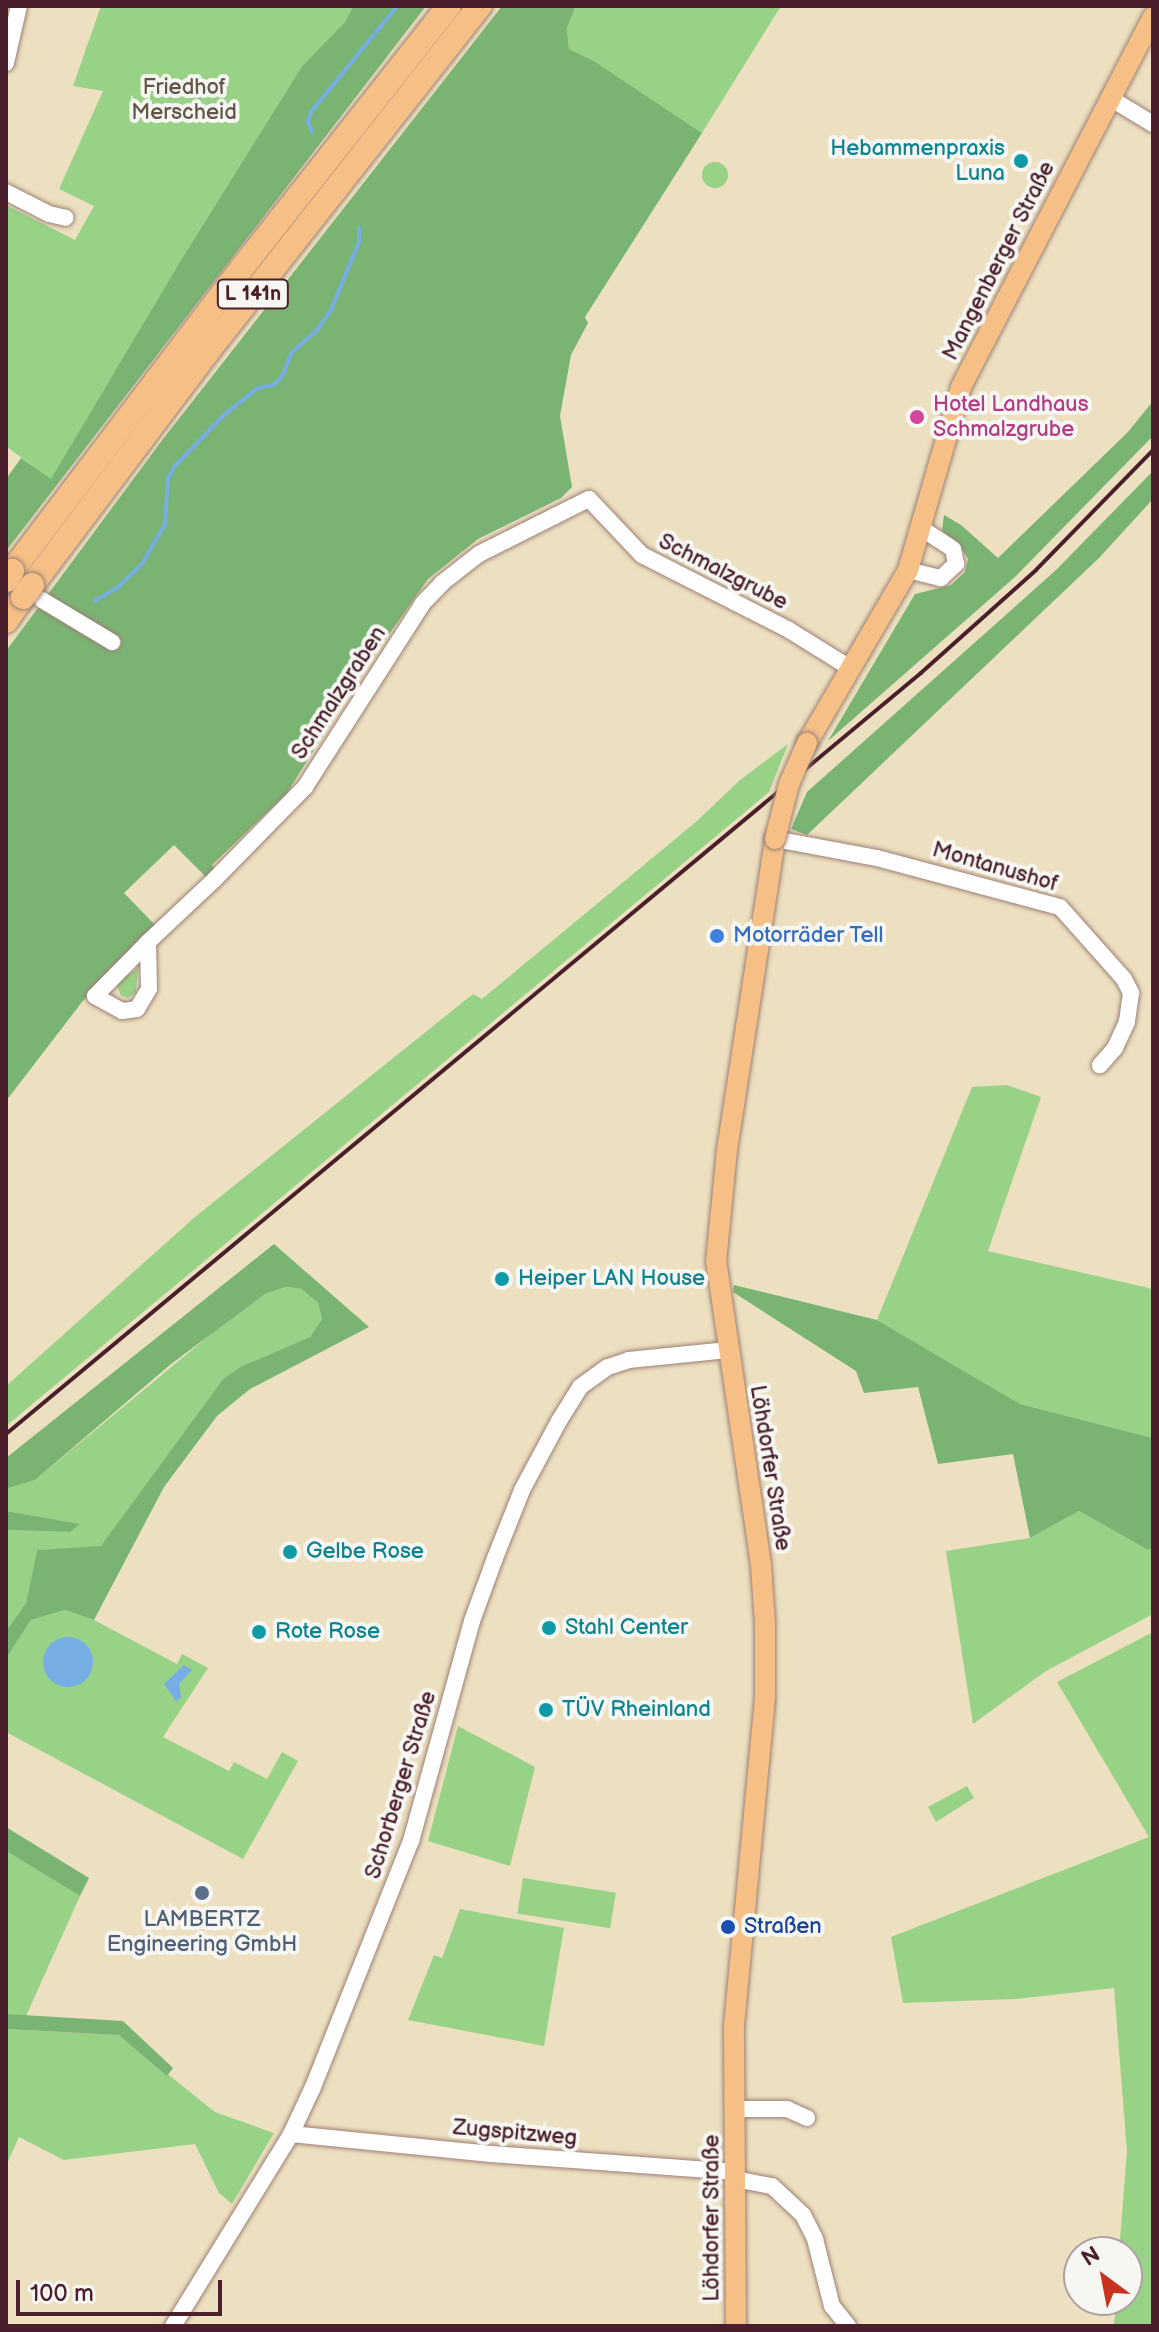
<!DOCTYPE html>
<meta charset="utf-8">
<style>
body{margin:0}
#map{position:relative;width:1159px;height:2332px;overflow:hidden;background:#ede0c0;font-family:"Balsamiq Sans",sans-serif}
div>[style]{position:absolute}
[style*='--x']{left:calc(var(--x)*1px);top:calc(var(--y)*1px);width:calc(var(--w)*1px);rotate:calc(var(--a)*1deg)}
.green>*{inset:0;background:#98d286;transform-origin:0 0}
.round{border-radius:50%}
.forest>*{inset:0;background:#7ab473}
.water>*{inset:0;background:#76ade5}
.stream>*{height:4px;margin:-2px;padding:0 2px;transform-origin:2px;border-radius:2px;background:#76ade5}
.roads{filter:drop-shadow(0 0 2px #9c8076) drop-shadow(0 0 2px #9c8076)}
.minor>*{height:16px;margin:-8px;padding:0 8px;transform-origin:8px;border-radius:8px;background:#fff}
.major>*{height:20px;margin:-10px;padding:0 10px;transform-origin:10px;border-radius:10px;background:#f5bf86}
.highway>*{height:24px;margin:-12px;padding:0 12px;transform-origin:12px;border-radius:12px;background:#f5bf86}
.rail>*{height:4px;margin:-2px;padding:0 2px;transform-origin:2px;border-radius:2px;background:#4a1f2b}
.bridges{filter:drop-shadow(0 0 2px #9c8076) drop-shadow(0 0 2px #9c8076)}
.major-bridge>*{height:20px;margin:-10px;padding:0 10px;transform-origin:10px;border-radius:10px;background:#f5bf86}
.highway-bridge>*{height:24px;margin:-12px;padding:0 12px;transform-origin:12px;border-radius:12px;background:#f5bf86}
.dots>*{width:22px;height:22px;translate:-50% -50%;box-sizing:border-box;border:4px solid #f6f6f2;border-radius:50%}
span{translate:-50% -50%;white-space:nowrap;text-align:center;line-height:1.15;-webkit-text-stroke:8px #f6f6f2;paint-order:stroke}
.shield-label span{padding:2px 6px;background:#f6f6f2;border:2px solid;border-radius:6px;-webkit-text-stroke-width:0}
.shield-label{font-size:20px;color:#4a1f2b;font-weight:700}
.park-label{font-size:22px;color:#615546}
.culture-label{font-size:22px;color:#0d838f}
.right{translate:-100% -50%;text-align:right}
.left{translate:0 -50%;text-align:left}
.street-label{font-size:22px;color:#4a1f2b}
.hotel-label{font-size:22px;color:#b23c85}
.shop-label{font-size:22px;color:#366cbe}
.service-label{font-size:22px;color:#4e5e75}
.transit-label{font-size:22px;color:#164399}
.frame{position:absolute;inset:0;border:8px solid #4a1f2b;pointer-events:none}
.north{position:absolute;left:1063px;top:2236px;width:80px;height:80px;box-sizing:border-box;background:#f6f6f2;border:2px solid #b1a0a2;border-radius:50%;rotate:328deg;font-size:22px;font-weight:700;line-height:32px;text-align:center;color:#4a1f2b}
.north::after{content:'';display:block;margin:auto;width:28px;height:36px;background:#c8321e;clip-path:polygon(50% 0,100% 100%,50% 72%,0 100%)}
.scale{position:absolute;left:16px;top:2280px;width:206px;height:36px;box-sizing:border-box;border:4px solid #4a1f2b;border-top:0;padding-left:10px;font-size:24px;line-height:28px;white-space:nowrap;color:#4a1f2b;-webkit-text-stroke:6px #f6f6f2;paint-order:stroke}
</style>
<div id="map">
<div class="green">
<i style="clip-path:polygon(101px 6px,353px 6px,345px 22px,302px 66px,178px 265px,51px 480px,6px 446px,6px 205px,75px 240px,94px 206px,59px 189px,103px 91px,73px 86px)"></i>
<i style="clip-path:polygon(576px 6px,781px 6px,702px 133px,594px 61px,569px 49px,567px 28px)"></i>
<i class="round" style="left:702px;top:162px;width:26px;height:26px"></i>
<i style="clip-path:polygon(788px 744px,769px 792px,6px 1426px,6px 1386px,195px 1217px,473px 994px,482px 999px,697px 821px,740px 780px)"></i>
<i style="clip-path:polygon(138px 968px,136px 992px,128px 998px,121px 996px,116px 983px)"></i>
<i style="clip-path:polygon(1007px 1085px,1041px 1097px,988px 1251px,1153px 1289px,1153px 1438px,1020px 1404px,877px 1320px,972px 1087px)"></i>
<i style="clip-path:polygon(286px 1287px,303px 1289px,318px 1303px,322px 1319px,310px 1337px,242px 1366px,223px 1379px,101px 1547px,37px 1550px,26px 1603px,6px 1631px,6px 1530px,70px 1532px,79px 1524px,6px 1511px,6px 1489px,35px 1480px,240px 1310px,265px 1294px)"></i>
<i style="clip-path:polygon(1079px 1511px,1148px 1550px,1153px 1548px,1153px 1614px,1046px 1671px,973px 1724px,946px 1551px,1030px 1538px)"></i>
<i style="clip-path:polygon(65px 1610px,94px 1620px,177px 1664px,182px 1654px,208px 1668px,163px 1737px,229px 1771px,234px 1762px,267px 1779px,282px 1752px,298px 1761px,243px 1859px,6px 1732px,6px 1659px,31px 1620px)"></i>
<i style="clip-path:polygon(1153px 1632px,1153px 2326px,1114px 2326px,1116px 2300px,1127px 2300px,1127px 2252px,1119px 2252px,1127px 2151px,1114px 1988px,1016px 1999px,903px 2003px,891px 1937px,1149px 1837px,1057px 1682px)"></i>
<i style="clip-path:polygon(458px 1726px,535px 1767px,510px 1866px,428px 1841px)"></i>
<i style="clip-path:polygon(967px 1786px,974px 1798px,936px 1822px,928px 1807px)"></i>
<i style="clip-path:polygon(6px 1851px,80px 1896px,26px 2016px,6px 2014px)"></i>
<i style="left:523px;top:1878px;width:94px;height:36px;rotate:9deg"></i>
<i style="clip-path:polygon(460px 1909px,564px 1928px,544px 2046px,408px 2020px,434px 1955px,442px 1958px)"></i>
<i style="clip-path:polygon(6px 2029px,119px 2035px,215px 2112px,274px 2133px,232px 2204px,219px 2193px,195px 2144px,64px 2160px,19px 2137px,6px 2166px)"></i>
</div>
<div class="forest">
<i style="clip-path:polygon(353px 6px,426px 6px,6px 551px,6px 479px,21px 458px,51px 479px,178px 265px,302px 66px,345px 22px)"></i>
<i style="clip-path:polygon(502px 6px,576px 6px,567px 28px,569px 49px,594px 61px,702px 133px,585px 317px,588px 323px,571px 355px,560px 416px,572px 487px,561px 498px,478px 539px,428px 579px,361px 674px,287px 793px,212px 865px,215px 869px,206px 877px,174px 845px,124px 893px,156px 926px,82px 1002px,6px 1101px,6px 651px,163px 439px)"></i>
<i style="clip-path:polygon(1153px 401px,1153px 436px,1015px 577px,828px 741px,915px 594px,951px 585px,965px 572px,968px 559px,958px 543px,942px 531px,944px 515px,961px 525px,998px 558px,1128px 432px)"></i>
<i style="clip-path:polygon(1153px 471px,1153px 499px,1099px 558px,807px 835px,791px 829px,807px 792px,1056px 570px)"></i>
<i style="clip-path:polygon(274px 1244px,369px 1327px,250px 1389px,217px 1416px,164px 1487px,94px 1620px,65px 1610px,31px 1620px,6px 1659px,6px 1631px,26px 1603px,37px 1550px,101px 1546px,223px 1379px,242px 1366px,310px 1337px,322px 1319px,318px 1303px,302px 1289px,286px 1287px,265px 1294px,171px 1364px,35px 1480px,6px 1489px,6px 1458px)"></i>
<i style="clip-path:polygon(734px 1285px,877px 1320px,1020px 1404px,1153px 1438px,1153px 1548px,1148px 1550px,1079px 1511px,1030px 1538px,1013px 1454px,938px 1464px,918px 1387px,864px 1393px,856px 1371px,733px 1292px)"></i>
<i style="clip-path:polygon(6px 1511px,80px 1524px,70px 1532px,6px 1530px)"></i>
<i style="clip-path:polygon(6px 1827px,89px 1878px,80px 1896px,6px 1851px)"></i>
<i style="clip-path:polygon(6px 2014px,123px 2021px,173px 2068px,167px 2076px,119px 2035px,6px 2029px)"></i>
</div>
<div class="water">
<i class="round" style="left:43px;top:1637px;width:50px;height:50px"></i>
<i style="clip-path:polygon(184px 1665px,192px 1670px,179px 1684px,181px 1698px,176px 1701px,164px 1684px)"></i>
</div>
<div class="stream">
<i style="--x:312;--y:132;--w:11;--a:-112"></i>
<i style="--x:308;--y:122;--w:10;--a:-73"></i>
<i style="--x:311;--y:112;--w:136;--a:-50.9"></i>
<i style="--x:95;--y:601;--w:26;--a:-31"></i>
<i style="--x:117;--y:588;--w:35;--a:-44"></i>
<i style="--x:142;--y:564;--w:46;--a:-60.1"></i>
<i style="--x:165;--y:524;--w:46;--a:-86.3"></i>
<i style="--x:168;--y:478;--w:13;--a:-61"></i>
<i style="--x:174;--y:467;--w:74;--a:-46.1"></i>
<i style="--x:225;--y:414;--w:42;--a:-38.2"></i>
<i style="--x:258;--y:388;--w:15;--a:-11"></i>
<i style="--x:273;--y:385;--w:11;--a:-41"></i>
<i style="--x:281;--y:378;--w:28;--a:-67"></i>
<i style="--x:292;--y:352;--w:33;--a:-41"></i>
<i style="--x:317;--y:330;--w:24;--a:-55"></i>
<i style="--x:331;--y:310;--w:74;--a:-67.6"></i>
<i style="--x:359;--y:242;--w:14;--a:-90"></i>
</div>
<div class="roads">
<div class="minor">
<i style="--x:6;--y:63;--w:58;--a:-77.2"></i>
<i style="--x:1110;--y:98;--w:50;--a:31.2"></i>
<i style="--x:6;--y:192;--w:48;--a:27.1"></i>
<i style="--x:49;--y:214;--w:17;--a:13"></i>
<i style="--x:908;--y:570;--w:34;--a:14"></i>
<i style="--x:941;--y:578;--w:21;--a:-43"></i>
<i style="--x:956;--y:564;--w:15;--a:-101"></i>
<i style="--x:953;--y:549;--w:38;--a:-147"></i>
<i style="--x:42;--y:600;--w:82;--a:31"></i>
<i style="--x:775;--y:839;--w:104;--a:10.6"></i>
<i style="--x:877;--y:858;--w:189;--a:15"></i>
<i style="--x:1060;--y:907;--w:96;--a:48.4"></i>
<i style="--x:1124;--y:979;--w:16;--a:63"></i>
<i style="--x:1131;--y:993;--w:29;--a:98"></i>
<i style="--x:1127;--y:1022;--w:29;--a:115"></i>
<i style="--x:1115;--y:1048;--w:23;--a:131"></i>
<i style="--x:148;--y:942;--w:47;--a:88.8"></i>
<i style="--x:149;--y:989;--w:23;--a:121"></i>
<i style="--x:137;--y:1009;--w:15;--a:172"></i>
<i style="--x:122;--y:1011;--w:31;--a:-151"></i>
<i style="--x:95;--y:996;--w:76;--a:-45.5"></i>
<i style="--x:148;--y:942;--w:92;--a:-43.2"></i>
<i style="--x:215;--y:879;--w:129;--a:-45.6"></i>
<i style="--x:305;--y:787;--w:219;--a:-57.3"></i>
<i style="--x:423;--y:603;--w:28;--a:-46"></i>
<i style="--x:442;--y:583;--w:47;--a:-38.1"></i>
<i style="--x:479;--y:554;--w:123;--a:-26.6"></i>
<i style="--x:589;--y:499;--w:77;--a:46.6"></i>
<i style="--x:642;--y:555;--w:165;--a:27"></i>
<i style="--x:789;--y:630;--w:72;--a:31.9"></i>
<i style="--x:735;--y:2109;--w:52;--a:0"></i>
<i style="--x:787;--y:2109;--w:22;--a:24"></i>
<i style="--x:291;--y:2134;--w:201;--a:5.7"></i>
<i style="--x:491;--y:2154;--w:246;--a:4.2"></i>
<i style="--x:735;--y:2179;--w:38;--a:11"></i>
<i style="--x:772;--y:2186;--w:42;--a:43.1"></i>
<i style="--x:803;--y:2215;--w:27;--a:63"></i>
<i style="--x:815;--y:2239;--w:69;--a:75.8"></i>
<i style="--x:832;--y:2306;--w:26;--a:51"></i>
<i style="--x:173;--y:2326;--w:225;--a:-58.4"></i>
<i style="--x:291;--y:2134;--w:52;--a:-64.9"></i>
<i style="--x:313;--y:2087;--w:265;--a:-68.3"></i>
<i style="--x:411;--y:1841;--w:228;--a:-74.5"></i>
<i style="--x:472;--y:1621;--w:67;--a:-69.9"></i>
<i style="--x:495;--y:1558;--w:73;--a:-68.3"></i>
<i style="--x:522;--y:1490;--w:78;--a:-61.8"></i>
<i style="--x:559;--y:1421;--w:40;--a:-58"></i>
<i style="--x:580;--y:1387;--w:34;--a:-36"></i>
<i style="--x:608;--y:1367;--w:22;--a:-18"></i>
<i style="--x:629;--y:1360;--w:99;--a:-5.8"></i>
</div>
<div class="major">
<i style="--x:807;--y:743;--w:200;--a:-59.7"></i>
<i style="--x:908;--y:570;--w:191;--a:-73.8"></i>
<i style="--x:961;--y:387;--w:417;--a:-62.6"></i>
<i style="--x:736;--y:2326;--w:300;--a:-90.4"></i>
<i style="--x:734;--y:2026;--w:332;--a:-84.6"></i>
<i style="--x:765;--y:1695;--w:71;--a:-90"></i>
<i style="--x:765;--y:1624;--w:59;--a:-93.9"></i>
<i style="--x:761;--y:1565;--w:306;--a:-98.4"></i>
<i style="--x:716;--y:1262;--w:113;--a:-84.4"></i>
<i style="--x:727;--y:1150;--w:315;--a:-81.2"></i>
</div>
<div class="highway">
<i style="--x:12;--y:571;--w:380;--a:-52.8"></i>
<i style="--x:242;--y:268;--w:334;--a:-51.7"></i>
<i style="--x:32;--y:585;--w:306;--a:-53"></i>
<i style="--x:216;--y:341;--w:427;--a:-51.8"></i>
<i style="--x:6;--y:621;--w:29;--a:-55"></i>
</div>
</div>
<div class="rail">
<i style="--x:6;--y:1434;--w:1190;--a:-39.75"></i>
<i style="--x:921;--y:673;--w:154;--a:-41.8"></i>
<i style="--x:1036;--y:570;--w:168;--a:-45.7"></i>
</div>
<div class="bridges">
<div class="major-bridge">
<i style="--x:775;--y:839;--w:57;--a:-75.7"></i>
<i style="--x:789;--y:784;--w:45;--a:-66.3"></i>
</div>
<div class="highway-bridge">
<i style="--x:6;--y:580;--w:11;--a:-56"></i>
<i style="--x:23;--y:597;--w:15;--a:-53"></i>
</div>
</div>
<div class="dots">
<i style="left:1021px;top:161px;background:#0f9aa8"></i>
<i style="left:917px;top:417px;background:#d1479c"></i>
<i style="left:717px;top:936px;background:#3f7fe0"></i>
<i style="left:502px;top:1279px;background:#0f9aa8"></i>
<i style="left:290px;top:1552px;background:#0f9aa8"></i>
<i style="left:549px;top:1628px;background:#0f9aa8"></i>
<i style="left:259px;top:1632px;background:#0f9aa8"></i>
<i style="left:546px;top:1710px;background:#0f9aa8"></i>
<i style="left:202px;top:1893px;background:#5c6f8a"></i>
<i style="left:728px;top:1927px;background:#1a4fb4"></i>
</div>
<div class="shield-label">
<span style="left:253px;top:294px">L 141n</span>
</div>
<div class="park-label">
<span style="left:184px;top:100px">Friedhof<br>Merscheid</span>
</div>
<div class="culture-label">
<span class="right" style="left:1005px;top:161px">Hebammenpraxis<br>Luna</span>
<span class="left" style="left:518px;top:1279px">Heiper LAN House</span>
<span class="left" style="left:306px;top:1552px">Gelbe Rose</span>
<span class="left" style="left:565px;top:1628px">Stahl Center</span>
<span class="left" style="left:275px;top:1632px">Rote Rose</span>
<span class="left" style="left:562px;top:1710px">TÜV Rheinland</span>
</div>
<div class="street-label">
<span style="left:999px;top:261px;rotate:-63deg">Mangenberger Straße</span>
<span style="left:723px;top:572px;rotate:27deg">Schmalzgrube</span>
<span style="left:339px;top:693px;rotate:-57deg">Schmalzgraben</span>
<span style="left:995px;top:867px;rotate:16deg">Montanushof</span>
<span style="left:770px;top:1468px;rotate:81deg">Löhdorfer Straße</span>
<span style="left:401px;top:1785px;rotate:-73deg">Schorberger Straße</span>
<span style="left:515px;top:2133px;rotate:5deg">Zugspitzweg</span>
<span style="left:712px;top:2218px;rotate:-90deg">Löhdorfer Straße</span>
</div>
<div class="hotel-label">
<span class="left" style="left:933px;top:417px">Hotel Landhaus<br>Schmalzgrube</span>
</div>
<div class="shop-label">
<span class="left" style="left:733px;top:936px">Motorräder Tell</span>
</div>
<div class="service-label">
<span style="left:202px;top:1932px">LAMBERTZ<br>Engineering GmbH</span>
</div>
<div class="transit-label">
<span class="left" style="left:744px;top:1927px">Straßen</span>
</div>
<div class="frame"></div>
<div class="north">N</div>
<div class="scale">100 m</div>
</div>
